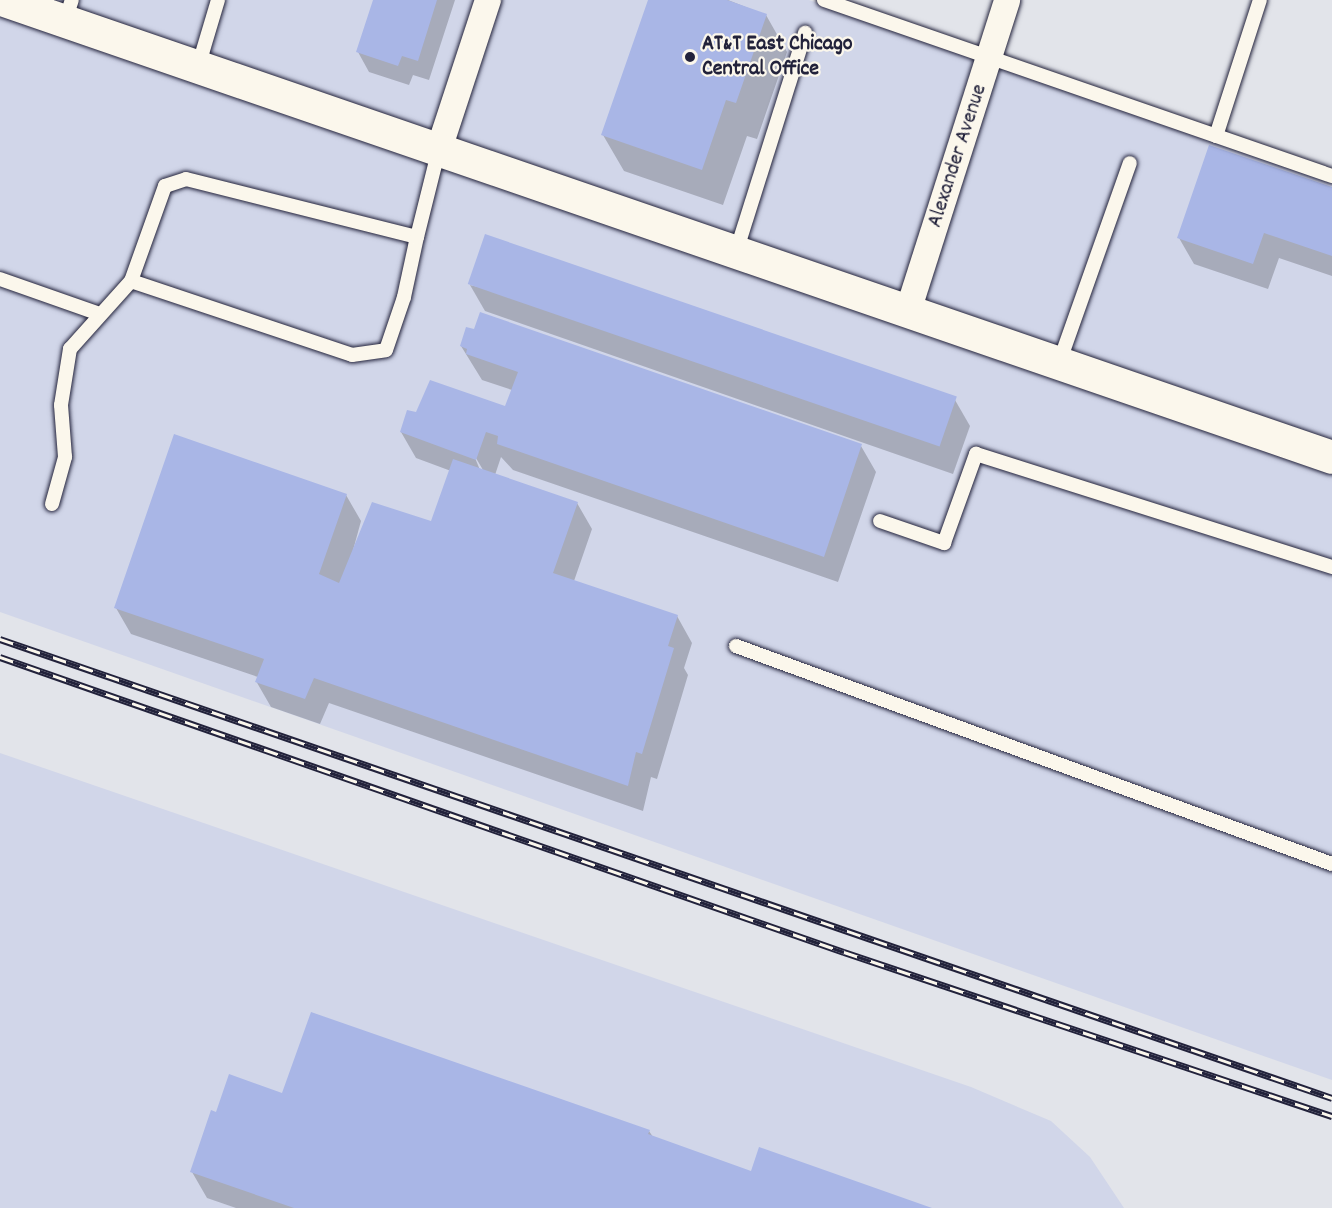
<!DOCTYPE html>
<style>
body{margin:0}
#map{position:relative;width:1332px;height:1208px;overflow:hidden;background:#e2e4ea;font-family:Dekko,sans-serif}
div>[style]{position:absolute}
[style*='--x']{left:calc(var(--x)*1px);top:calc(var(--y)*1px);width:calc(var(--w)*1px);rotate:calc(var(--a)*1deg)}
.built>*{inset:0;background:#d1d6e9}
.shadow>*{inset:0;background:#0003}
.building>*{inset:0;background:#a9b6e6;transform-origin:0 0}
.roads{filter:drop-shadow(0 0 2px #22223b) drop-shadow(0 0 2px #22223b)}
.lane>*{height:14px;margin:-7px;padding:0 7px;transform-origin:7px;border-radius:7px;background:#fbf7ec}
.street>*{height:26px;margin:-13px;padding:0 13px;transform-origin:13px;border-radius:13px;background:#fbf7ec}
.secondary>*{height:33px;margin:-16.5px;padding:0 16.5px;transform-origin:16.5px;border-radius:16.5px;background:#fbf7ec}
.rail>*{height:7px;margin-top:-3.5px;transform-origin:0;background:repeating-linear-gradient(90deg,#fbf7ec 0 14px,#22223b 0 28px);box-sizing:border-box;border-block:2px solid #22223b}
.dots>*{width:16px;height:16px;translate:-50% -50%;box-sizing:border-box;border:3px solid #fbf7ec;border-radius:50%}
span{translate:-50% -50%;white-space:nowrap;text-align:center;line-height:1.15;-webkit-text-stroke:4.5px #fbf7ec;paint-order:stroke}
.poi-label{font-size:22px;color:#22223b;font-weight:700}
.left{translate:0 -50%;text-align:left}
.street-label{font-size:22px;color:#22223b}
</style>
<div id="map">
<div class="built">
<i style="clip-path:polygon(26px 0,809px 0,983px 60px,905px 304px)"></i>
<i style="clip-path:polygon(0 15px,1332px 468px,1332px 1080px,0 612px)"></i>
<i style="clip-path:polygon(993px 64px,1332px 182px,1332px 449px,916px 305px)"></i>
<i style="clip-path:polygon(0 753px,971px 1087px,1051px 1121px,1090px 1157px,1124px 1208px,0 1208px)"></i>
</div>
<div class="shadow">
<i style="clip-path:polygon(374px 0,455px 0,429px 80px,413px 75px,409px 85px,369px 72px,358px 52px)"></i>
<i style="clip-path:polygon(649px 0,728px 0,766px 15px,787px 52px,757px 139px,747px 136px,723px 205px,624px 171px,603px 135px)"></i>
<i style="clip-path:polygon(1332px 188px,1332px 276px,1279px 258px,1268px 289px,1194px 264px,1179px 238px)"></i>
<i style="clip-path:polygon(470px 285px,955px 400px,970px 426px,953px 474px,485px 311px)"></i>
<i style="clip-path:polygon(evenodd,461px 346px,861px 446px,876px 472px,838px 582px,513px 470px,501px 457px,495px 475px,577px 503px,592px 529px,574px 581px,677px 616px,692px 643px,684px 668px,688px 675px,657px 779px,651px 777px,643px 811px,329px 703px,320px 724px,271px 707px,256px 681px,258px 677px,131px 634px,116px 608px,346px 495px,361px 521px,352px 554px,432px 523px,451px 471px,416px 458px,401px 432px,417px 414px,506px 408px,512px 390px,482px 380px,461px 346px,473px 453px,483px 470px,480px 470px,473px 453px)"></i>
<i style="clip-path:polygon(283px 1095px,649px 1131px,653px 1137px,752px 1173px,928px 1208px,236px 1208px,207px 1198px,192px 1172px,217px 1114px)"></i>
</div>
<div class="building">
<i style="clip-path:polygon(373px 0,437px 0,418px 61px,402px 56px,398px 66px,356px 52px)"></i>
<i style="clip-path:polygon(648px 0,727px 0,767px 14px,736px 103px,726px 100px,702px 170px,601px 135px)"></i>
<i style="clip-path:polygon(1209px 145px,1332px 187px,1332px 256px,1264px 233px,1253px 264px,1177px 238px)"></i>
<i style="left:485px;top:234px;width:499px;height:53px;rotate:19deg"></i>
<i style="clip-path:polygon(480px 312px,862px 444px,824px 557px,497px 444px,498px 436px,486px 432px,476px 460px,400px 432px,407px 410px,416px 412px,430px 380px,505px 406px,518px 372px,466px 354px,467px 349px,460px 346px,466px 327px,474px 329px)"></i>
<i style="clip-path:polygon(174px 434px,347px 494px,319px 574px,339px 583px,372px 502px,431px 521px,453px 459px,578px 502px,553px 573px,678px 615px,668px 646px,674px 648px,642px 754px,636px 752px,628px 786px,314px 678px,305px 699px,255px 682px,264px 659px,114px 608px)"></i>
<i style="clip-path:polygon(311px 1012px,650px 1130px,648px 1134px,751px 1171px,759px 1147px,932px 1208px,294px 1208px,190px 1172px,211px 1110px,216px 1112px,229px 1074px,282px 1093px)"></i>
</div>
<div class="roads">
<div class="lane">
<i style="--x:824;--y:0;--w:538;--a:19.11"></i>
<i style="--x:65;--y:21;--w:22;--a:-72"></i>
<i style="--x:198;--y:67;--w:70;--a:-73.4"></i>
<i style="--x:1216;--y:136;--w:143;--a:-72.1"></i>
<i style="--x:736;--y:252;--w:230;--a:-72.5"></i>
<i style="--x:0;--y:279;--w:106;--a:19.3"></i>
<i style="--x:131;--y:281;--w:233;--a:18.5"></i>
<i style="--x:352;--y:355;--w:34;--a:-8"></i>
<i style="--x:386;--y:350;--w:56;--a:-71.2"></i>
<i style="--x:404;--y:297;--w:61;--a:-77.8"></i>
<i style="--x:1059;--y:363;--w:212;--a:-70.5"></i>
<i style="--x:52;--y:504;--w:49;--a:-74.5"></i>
<i style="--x:65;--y:457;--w:52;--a:-94.4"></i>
<i style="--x:61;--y:405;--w:57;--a:-80.9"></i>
<i style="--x:70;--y:349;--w:91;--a:-48.1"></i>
<i style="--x:131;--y:281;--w:101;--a:-70.3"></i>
<i style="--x:165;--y:186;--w:22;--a:-18"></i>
<i style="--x:186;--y:179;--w:238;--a:14.1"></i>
<i style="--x:417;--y:237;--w:91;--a:-76"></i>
<i style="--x:880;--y:521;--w:68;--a:19"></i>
<i style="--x:944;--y:543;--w:95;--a:-70.2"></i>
<i style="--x:976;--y:454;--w:374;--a:17.6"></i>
<i style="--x:736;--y:646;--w:635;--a:20.09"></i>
</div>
<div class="street">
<i style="--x:439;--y:149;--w:157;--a:-71.8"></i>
<i style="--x:908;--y:311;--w:326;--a:-72.3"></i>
</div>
<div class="secondary">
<i style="--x:4;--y:0;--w:1404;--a:18.99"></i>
</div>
</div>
<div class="rail">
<i style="--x:0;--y:639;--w:1409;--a:19.01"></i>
<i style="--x:0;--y:657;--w:894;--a:19.27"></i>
<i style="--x:844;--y:952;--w:515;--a:18.58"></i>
</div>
<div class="dots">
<i style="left:690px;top:57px;background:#22223b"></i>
</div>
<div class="poi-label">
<span class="left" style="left:702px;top:57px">AT&amp;T East Chicago<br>Central Office</span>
</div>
<div class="street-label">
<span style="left:958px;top:156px;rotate:-72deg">Alexander Avenue</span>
</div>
</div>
